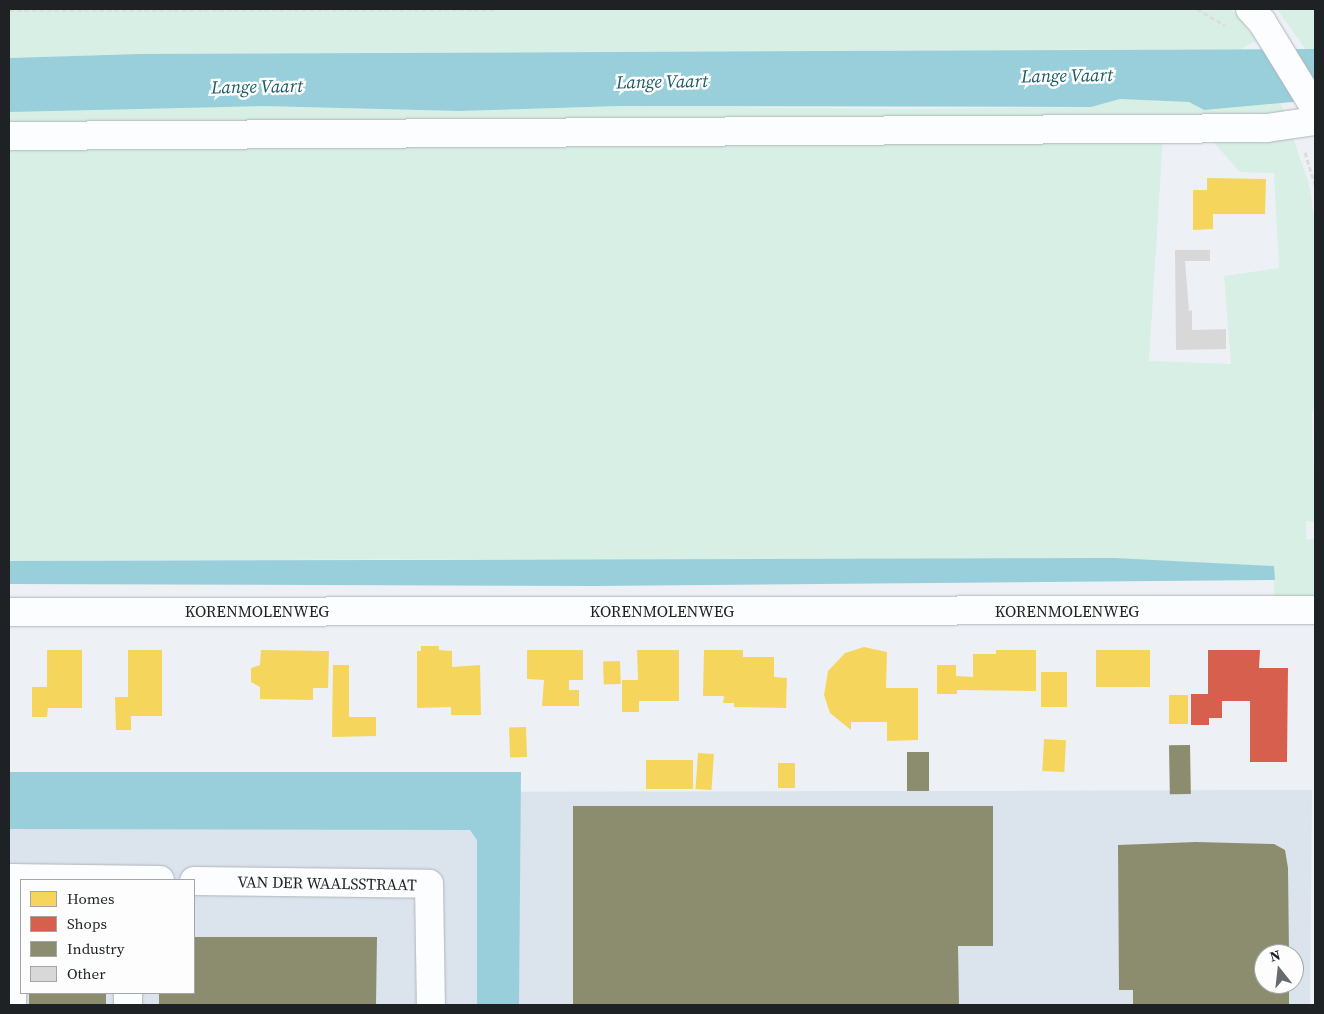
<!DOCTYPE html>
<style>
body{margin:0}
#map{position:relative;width:1324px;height:1014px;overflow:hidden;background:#edf1f6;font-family:"Source Serif 4",serif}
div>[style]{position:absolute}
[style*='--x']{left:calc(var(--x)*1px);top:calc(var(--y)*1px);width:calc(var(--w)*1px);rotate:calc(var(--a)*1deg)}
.built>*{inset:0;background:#dbe3ed}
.green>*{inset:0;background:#d7efe4}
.water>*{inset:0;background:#98cfdb}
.homes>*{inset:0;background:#f6d55c;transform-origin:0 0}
.shops>*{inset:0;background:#d6604d}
.industry>*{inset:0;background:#8c8c6e;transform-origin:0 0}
.building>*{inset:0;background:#d8d8d9}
.path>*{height:3px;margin-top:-1.5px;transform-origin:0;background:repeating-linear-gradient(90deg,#dddddf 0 5px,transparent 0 7.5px)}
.roads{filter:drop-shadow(0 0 1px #b1b4b8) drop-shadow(0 0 1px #b1b4b8)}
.minor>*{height:28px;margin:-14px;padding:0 14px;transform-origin:14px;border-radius:14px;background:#fcfdfe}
span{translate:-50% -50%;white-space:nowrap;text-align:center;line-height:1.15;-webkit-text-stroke:5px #fdfdfd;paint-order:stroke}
.street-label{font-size:16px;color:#1f2225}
.water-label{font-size:18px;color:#195a65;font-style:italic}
.frame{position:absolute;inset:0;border:10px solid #1f2225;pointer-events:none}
.legend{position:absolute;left:20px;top:879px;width:175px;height:115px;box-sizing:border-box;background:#fdfdfd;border:1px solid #a4a5a7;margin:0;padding:6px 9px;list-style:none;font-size:15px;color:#1f2225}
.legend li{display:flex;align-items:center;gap:10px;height:25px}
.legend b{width:25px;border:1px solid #a4a5a7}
.north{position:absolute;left:1254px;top:944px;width:50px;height:50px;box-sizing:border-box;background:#fdfdfd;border:1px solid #a4a5a7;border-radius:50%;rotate:344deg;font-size:14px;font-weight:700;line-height:20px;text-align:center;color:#1f2225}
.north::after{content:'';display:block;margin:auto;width:18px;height:22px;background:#676a6e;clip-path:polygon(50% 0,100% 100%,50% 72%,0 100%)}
</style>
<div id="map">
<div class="built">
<i style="clip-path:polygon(evenodd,1312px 790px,1310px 1005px,9px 1005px,9px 793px,1312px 790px,21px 880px,194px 880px,194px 993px,21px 993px,21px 880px,1312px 790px,1264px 954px,1294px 954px,1294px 984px,1264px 984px,1264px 954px)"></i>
</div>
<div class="green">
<i style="clip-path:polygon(9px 9px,1231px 9px,1257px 40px,1241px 49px,139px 54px,9px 58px)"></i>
<i style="clip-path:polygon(1277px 9px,1315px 9px,1315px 49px,1306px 50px)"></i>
<i style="clip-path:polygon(1120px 99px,1189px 102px,1204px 110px,1280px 101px,1287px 120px,9px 127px,9px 112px,127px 107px,262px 106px,459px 111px,620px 106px,904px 109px,1091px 107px)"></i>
<i style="clip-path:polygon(1163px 137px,1149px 361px,1231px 364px,1224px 276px,1279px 268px,1274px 173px,1240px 172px,1209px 137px,1293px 138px,1309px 184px,1315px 224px,1315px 400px,1312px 414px,1315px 522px,1306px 521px,1306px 539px,1315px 539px,1315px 599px,1274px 598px,1274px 566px,447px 559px,9px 561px,9px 144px)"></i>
</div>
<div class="water">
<i style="clip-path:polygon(1315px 49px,1315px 100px,1204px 110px,1189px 102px,1120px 99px,1091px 107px,620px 106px,459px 111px,262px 106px,9px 112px,9px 58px,139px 54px)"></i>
<i style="clip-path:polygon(1114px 558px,1274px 566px,1275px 580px,595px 586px,9px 584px,9px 561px)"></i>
<i style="clip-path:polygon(9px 772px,521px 772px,519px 1005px,477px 1005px,477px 840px,470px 830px,9px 829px)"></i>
</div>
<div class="homes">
<i style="clip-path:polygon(1207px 178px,1266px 179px,1265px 214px,1213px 214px,1213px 229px,1193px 230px,1193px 190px,1207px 190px)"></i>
<i style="clip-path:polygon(421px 646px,439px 646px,439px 650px,452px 651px,452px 667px,480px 665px,481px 715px,451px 715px,451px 707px,417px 708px,417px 651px,421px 651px)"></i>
<i style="clip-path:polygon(864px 647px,887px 652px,886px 688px,918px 688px,918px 740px,887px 741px,887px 722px,851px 722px,851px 730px,830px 713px,824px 695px,828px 671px,845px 653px)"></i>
<i style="clip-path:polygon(47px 650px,82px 650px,82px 708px,48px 708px,47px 717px,32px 717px,32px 687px,47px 687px)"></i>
<i style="clip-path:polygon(128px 650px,162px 650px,162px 716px,131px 716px,131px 730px,116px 730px,115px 697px,128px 697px)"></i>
<i style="clip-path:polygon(261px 650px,329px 651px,328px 688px,313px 688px,313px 700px,260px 699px,260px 687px,251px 682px,251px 668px,260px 665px)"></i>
<i style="clip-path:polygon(527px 650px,583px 650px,583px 680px,569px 680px,569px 690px,579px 690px,579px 706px,542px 706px,544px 680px,527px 679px)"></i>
<i style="clip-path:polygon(637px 650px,679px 650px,679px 701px,639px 701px,639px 712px,622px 712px,622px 680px,638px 680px)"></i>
<i style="clip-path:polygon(704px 650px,743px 650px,743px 657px,774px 657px,774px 677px,787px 678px,786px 708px,734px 707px,734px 703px,723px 703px,724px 696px,703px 696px)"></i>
<i style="clip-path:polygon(996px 650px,1036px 650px,1036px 691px,957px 690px,957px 694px,937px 694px,937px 665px,956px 665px,956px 676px,973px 677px,973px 654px,996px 654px)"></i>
<i style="left:1096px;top:650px;width:54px;height:37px"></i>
<i style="left:620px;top:661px;width:23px;height:17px;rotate:88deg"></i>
<i style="clip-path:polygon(333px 665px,349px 665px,349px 717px,376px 717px,376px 736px,332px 737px)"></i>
<i style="left:1041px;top:672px;width:26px;height:35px"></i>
<i style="left:1169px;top:695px;width:19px;height:29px"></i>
<i style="left:526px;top:727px;width:30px;height:17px;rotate:88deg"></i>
<i style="left:1044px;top:739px;width:22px;height:32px;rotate:3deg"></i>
<i style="left:698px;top:753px;width:16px;height:36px;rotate:4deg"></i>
<i style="left:693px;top:760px;width:29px;height:47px;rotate:90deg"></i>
<i style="left:778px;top:763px;width:17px;height:25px"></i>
</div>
<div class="shops">
<i style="clip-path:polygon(1208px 650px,1260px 650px,1259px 668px,1288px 668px,1287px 762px,1250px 762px,1250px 701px,1222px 701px,1222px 718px,1209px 718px,1209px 725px,1191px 725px,1191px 694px,1208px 694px)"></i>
</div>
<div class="industry">
<i style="left:1190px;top:745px;width:49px;height:21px;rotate:89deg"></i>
<i style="left:907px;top:752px;width:22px;height:39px"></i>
<i style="clip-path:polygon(573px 806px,993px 806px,993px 946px,958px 946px,959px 1005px,573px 1005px)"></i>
<i style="clip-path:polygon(1196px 842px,1274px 844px,1285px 850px,1288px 868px,1289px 954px,1264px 954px,1264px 984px,1289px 984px,1289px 1005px,1133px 1005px,1133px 990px,1119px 990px,1118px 845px)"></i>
<i style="clip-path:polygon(194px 937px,377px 937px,376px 1005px,159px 1005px,159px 993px,194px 993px)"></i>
<i style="left:29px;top:993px;width:77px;height:12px"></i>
</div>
<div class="building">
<i style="clip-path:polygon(1175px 250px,1210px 250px,1210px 261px,1185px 261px,1189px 311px,1192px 310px,1192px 330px,1226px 329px,1226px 349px,1176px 350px)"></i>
</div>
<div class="path">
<i style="--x:1197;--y:9;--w:32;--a:30"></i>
<i style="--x:9;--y:10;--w:487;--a:-0.1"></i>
<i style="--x:1305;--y:152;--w:34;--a:73"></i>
</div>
<div class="roads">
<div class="minor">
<i style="--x:1250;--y:9;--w:18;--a:47"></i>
<i style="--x:1262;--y:22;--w:101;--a:58.4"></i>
<i style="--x:9;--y:136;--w:1258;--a:-0.36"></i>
<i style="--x:1267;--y:128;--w:49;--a:-8.3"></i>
<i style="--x:9;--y:612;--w:1306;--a:-0.09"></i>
<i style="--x:9;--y:878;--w:151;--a:0.8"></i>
<i style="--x:194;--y:881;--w:235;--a:0.7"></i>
<i style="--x:429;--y:884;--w:121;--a:89.1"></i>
<i style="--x:128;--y:993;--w:12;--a:90"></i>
<i style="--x:12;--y:1005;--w:127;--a:-89.5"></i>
</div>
</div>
<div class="street-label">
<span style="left:257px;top:611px">KORENMOLENWEG</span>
<span style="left:662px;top:611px">KORENMOLENWEG</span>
<span style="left:1067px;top:611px">KORENMOLENWEG</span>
<span style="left:327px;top:883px;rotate:1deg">VAN DER WAALSSTRAAT</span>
</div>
<div class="water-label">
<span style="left:1067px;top:76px;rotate:-1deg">Lange Vaart</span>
<span style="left:662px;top:82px;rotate:-1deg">Lange Vaart</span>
<span style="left:257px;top:87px;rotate:-1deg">Lange Vaart</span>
</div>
<div class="frame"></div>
<ul class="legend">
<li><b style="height:14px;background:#f6d55c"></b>Homes</li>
<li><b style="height:14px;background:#d6604d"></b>Shops</li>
<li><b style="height:14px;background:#8c8c6e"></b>Industry</li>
<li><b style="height:14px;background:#d8d8d9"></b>Other</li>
</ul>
<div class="north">N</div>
</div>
